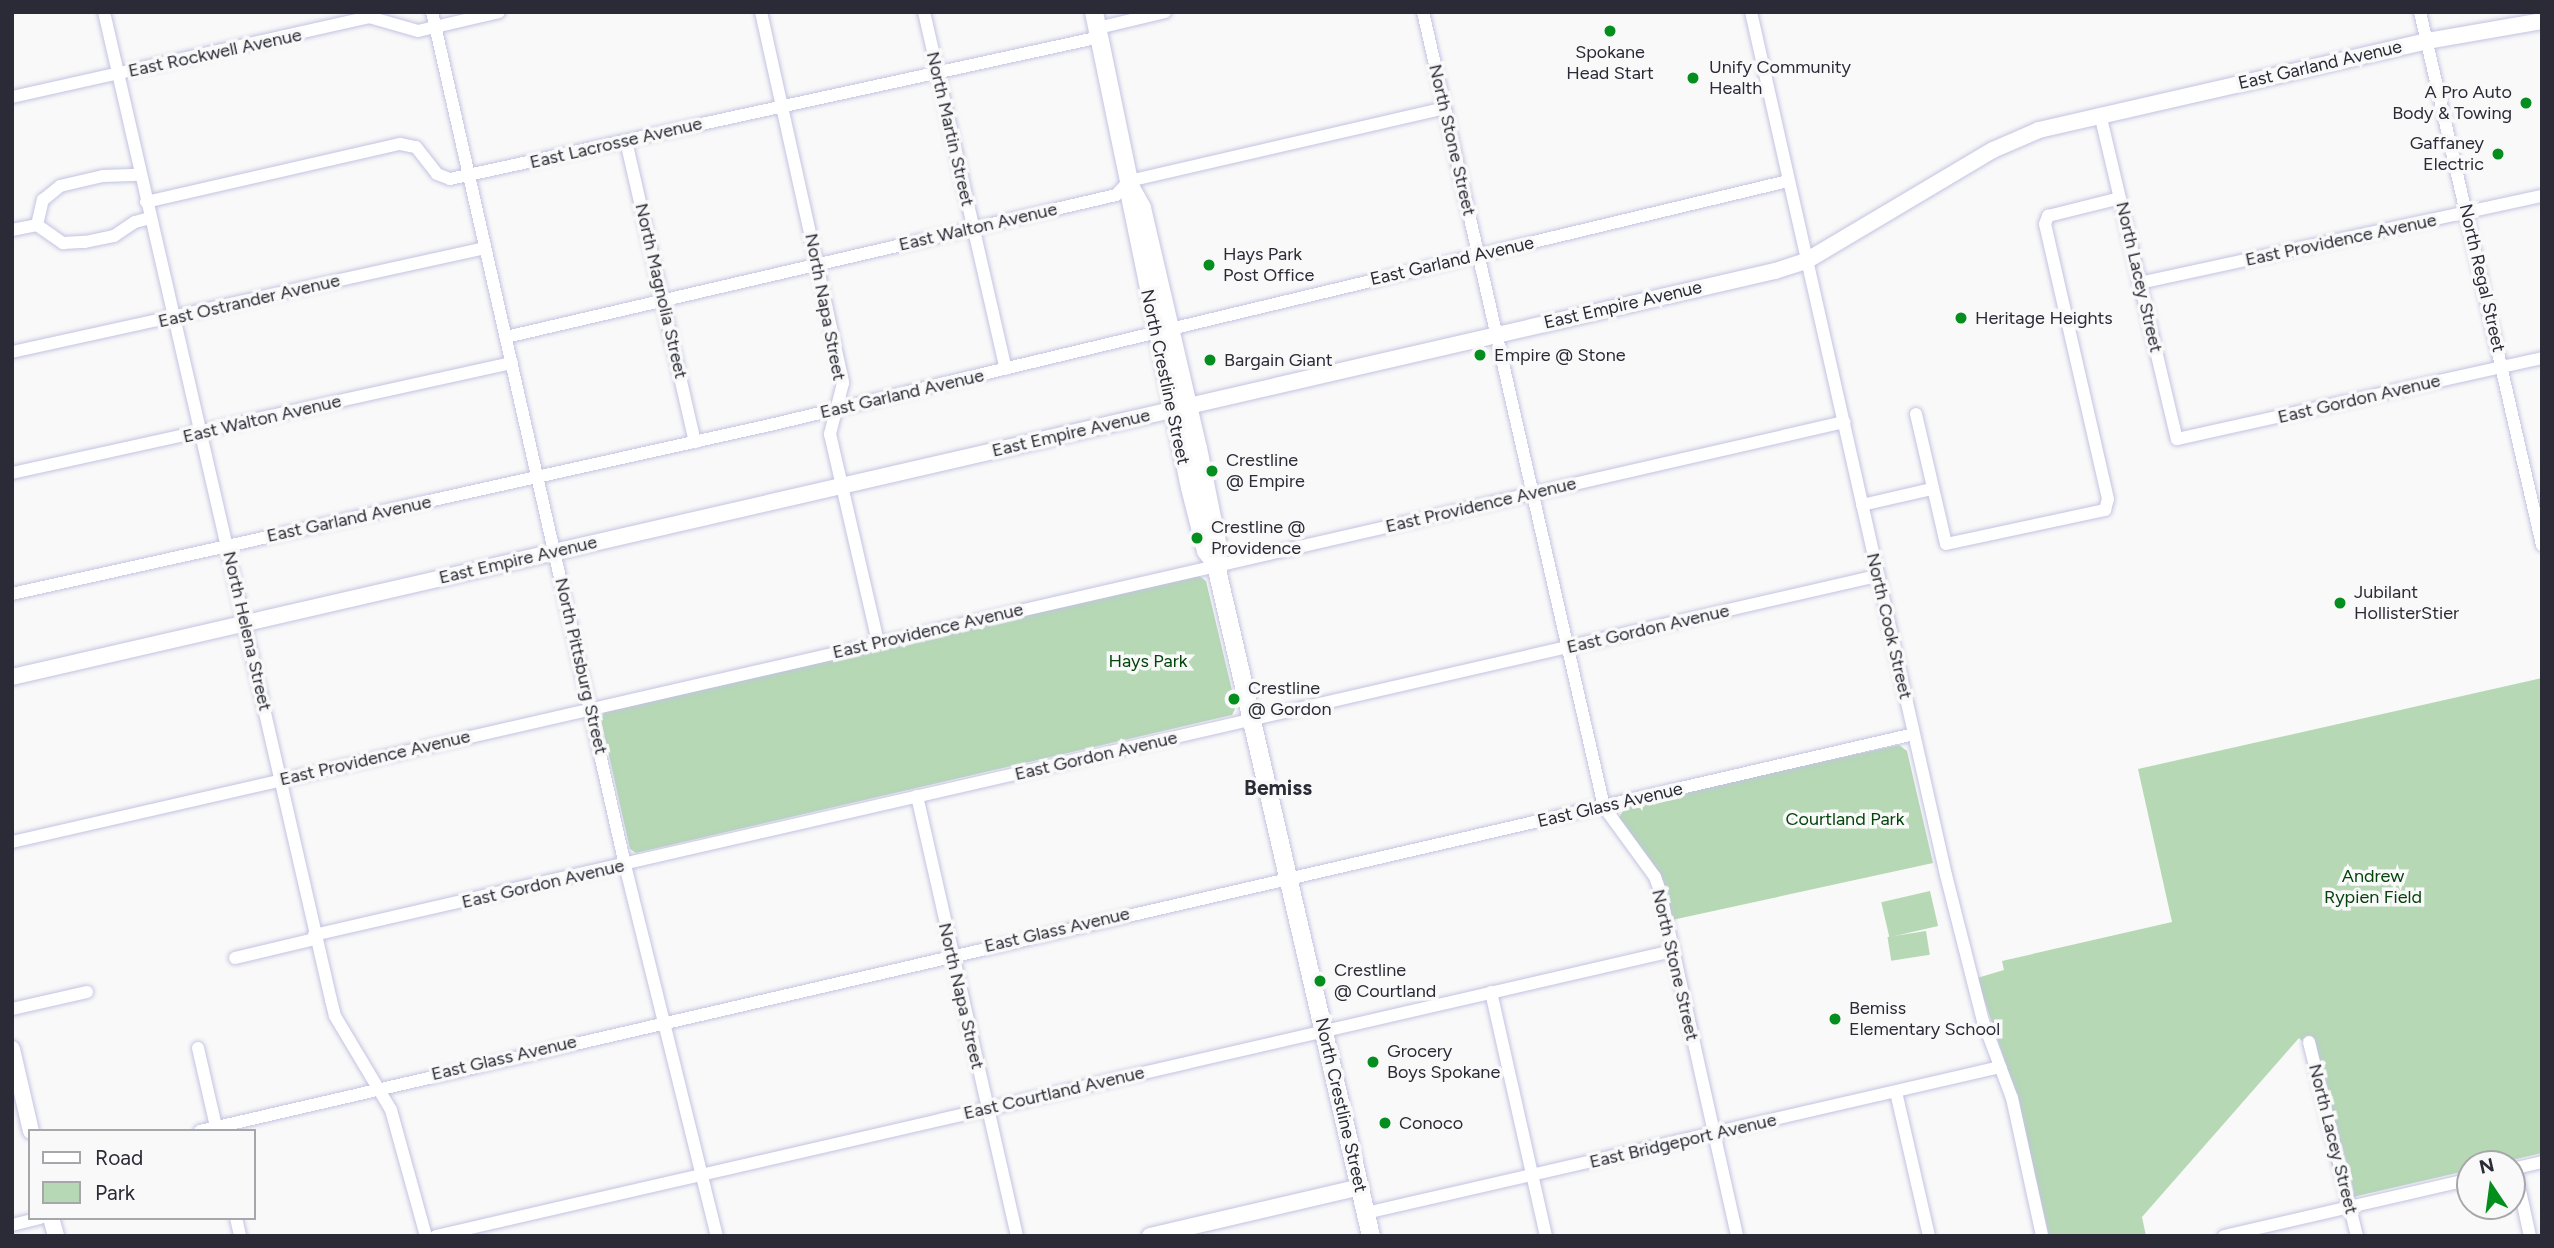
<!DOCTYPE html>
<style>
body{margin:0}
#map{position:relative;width:2554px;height:1248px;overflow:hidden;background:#f9f9f9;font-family:Figtree,sans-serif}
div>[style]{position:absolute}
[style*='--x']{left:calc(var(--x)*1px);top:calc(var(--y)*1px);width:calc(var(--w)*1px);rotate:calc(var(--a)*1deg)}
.green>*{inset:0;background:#b6d8b5;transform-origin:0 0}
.roads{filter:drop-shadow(0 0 2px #c3c3e2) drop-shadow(0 0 2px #c3c3e2)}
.minor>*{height:12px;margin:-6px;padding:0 6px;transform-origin:6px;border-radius:6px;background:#fff}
.tertiary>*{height:16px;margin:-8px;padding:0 8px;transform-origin:8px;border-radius:8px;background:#fff}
.secondary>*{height:18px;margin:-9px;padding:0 9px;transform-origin:9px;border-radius:9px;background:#fff}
.dots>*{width:19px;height:19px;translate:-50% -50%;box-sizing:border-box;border:4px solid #f9f9f9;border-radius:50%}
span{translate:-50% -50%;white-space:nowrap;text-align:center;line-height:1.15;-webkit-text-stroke:7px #f9f9f9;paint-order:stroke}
.street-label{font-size:18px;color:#2b2b37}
.poi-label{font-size:18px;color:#2b2b37}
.left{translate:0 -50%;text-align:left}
.right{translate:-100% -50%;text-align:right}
.park-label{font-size:18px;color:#02440a}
.quarter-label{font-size:21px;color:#2b2b37;font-weight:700}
.frame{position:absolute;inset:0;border:14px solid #2b2b37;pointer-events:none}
.legend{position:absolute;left:28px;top:1129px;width:228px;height:91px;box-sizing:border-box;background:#f9f9f9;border:2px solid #a7a7ab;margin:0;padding:9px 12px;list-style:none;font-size:21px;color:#2b2b37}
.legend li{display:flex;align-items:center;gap:14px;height:35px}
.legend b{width:35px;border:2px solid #a7a7ab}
.north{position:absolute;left:2456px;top:1150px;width:70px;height:70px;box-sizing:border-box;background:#f9f9f9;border:2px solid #a7a7ab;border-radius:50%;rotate:347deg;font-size:19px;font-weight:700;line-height:28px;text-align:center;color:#2b2b37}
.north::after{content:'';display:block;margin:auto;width:24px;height:32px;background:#038e1e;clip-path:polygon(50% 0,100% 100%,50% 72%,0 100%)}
</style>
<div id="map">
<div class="green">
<i style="clip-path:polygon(1199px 576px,1206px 581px,1236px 707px,1232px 715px,636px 853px,630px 849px,601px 720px,604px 712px)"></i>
<i style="clip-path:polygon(2542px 678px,2542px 1153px,2495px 1164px,2470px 1164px,2470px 1170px,2340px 1200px,2305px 1044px,2299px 1038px,2142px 1217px,2146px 1236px,2049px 1236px,2019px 1104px,1977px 978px,2004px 970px,2002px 961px,2172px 922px,2138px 769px)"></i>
<i style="clip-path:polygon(1899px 745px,1907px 751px,1933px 863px,1672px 920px,1618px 819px,1627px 804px)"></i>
<i style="left:1930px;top:891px;width:36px;height:50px;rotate:77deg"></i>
<i style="left:1926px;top:931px;width:24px;height:39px;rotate:81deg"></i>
</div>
<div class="roads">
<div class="minor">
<i style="--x:104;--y:12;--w:1014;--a:77.06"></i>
<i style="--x:331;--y:1000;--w:16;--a:76"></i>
<i style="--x:335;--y:1016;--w:109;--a:59.2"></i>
<i style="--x:391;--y:1110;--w:131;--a:74.5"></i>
<i style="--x:432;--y:12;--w:875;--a:77.25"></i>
<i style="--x:625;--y:865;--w:382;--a:76.1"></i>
<i style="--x:761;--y:12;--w:380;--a:77.5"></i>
<i style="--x:843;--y:383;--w:53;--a:104.3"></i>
<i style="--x:830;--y:434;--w:213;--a:77"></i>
<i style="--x:924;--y:12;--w:366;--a:77.1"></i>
<i style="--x:1423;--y:12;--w:815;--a:77.17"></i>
<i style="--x:1604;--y:807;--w:87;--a:53.9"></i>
<i style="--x:1655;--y:877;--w:15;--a:70"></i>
<i style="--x:1660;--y:891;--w:353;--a:77.4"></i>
<i style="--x:1751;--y:12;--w:885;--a:77.27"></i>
<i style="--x:1946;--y:875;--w:151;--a:75.8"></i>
<i style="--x:1983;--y:1021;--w:82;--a:69.4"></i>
<i style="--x:2012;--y:1098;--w:141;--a:77.7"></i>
<i style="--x:2420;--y:12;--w:547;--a:77.11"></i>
<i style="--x:1098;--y:28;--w:69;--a:-13.4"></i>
<i style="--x:12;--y:97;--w:366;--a:-12.6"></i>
<i style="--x:369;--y:17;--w:51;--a:15.9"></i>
<i style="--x:418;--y:31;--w:83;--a:-13.2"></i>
<i style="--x:2100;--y:114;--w:334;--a:76.7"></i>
<i style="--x:2177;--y:439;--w:374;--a:-12.5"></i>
<i style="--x:626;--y:141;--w:309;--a:77.1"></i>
<i style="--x:146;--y:202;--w:261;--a:-12.9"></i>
<i style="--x:400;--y:144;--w:16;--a:11"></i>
<i style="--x:416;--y:147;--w:34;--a:52"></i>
<i style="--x:437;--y:174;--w:14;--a:21"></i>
<i style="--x:450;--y:179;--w:665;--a:-12.32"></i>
<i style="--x:37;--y:225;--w:26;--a:-77"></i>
<i style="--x:43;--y:200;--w:22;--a:-39"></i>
<i style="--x:60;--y:186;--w:44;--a:-13.1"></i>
<i style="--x:103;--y:176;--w:36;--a:-2"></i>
<i style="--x:12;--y:230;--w:25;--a:-11"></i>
<i style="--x:37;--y:225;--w:32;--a:35"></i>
<i style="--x:63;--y:243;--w:22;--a:-3"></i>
<i style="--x:85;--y:242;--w:30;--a:-12"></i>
<i style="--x:114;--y:236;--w:25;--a:-34"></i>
<i style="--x:135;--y:222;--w:16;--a:-15"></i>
<i style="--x:2139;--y:283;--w:412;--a:-12.2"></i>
<i style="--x:506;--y:337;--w:626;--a:-13.1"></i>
<i style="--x:1116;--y:195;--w:19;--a:-47"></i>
<i style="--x:1129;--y:181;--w:324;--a:-13"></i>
<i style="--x:12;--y:352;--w:484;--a:-12.4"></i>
<i style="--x:1916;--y:414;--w:133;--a:77"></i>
<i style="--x:1946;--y:544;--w:163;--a:-12.1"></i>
<i style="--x:2105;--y:510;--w:11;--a:-75"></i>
<i style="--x:2108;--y:499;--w:282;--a:-102.9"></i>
<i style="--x:2045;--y:224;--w:9;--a:-69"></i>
<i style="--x:2048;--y:216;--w:74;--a:-14"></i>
<i style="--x:12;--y:473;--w:512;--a:-12.41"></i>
<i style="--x:1862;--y:505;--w:72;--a:-12.9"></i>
<i style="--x:12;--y:594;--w:777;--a:-12.57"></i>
<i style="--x:770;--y:425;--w:1047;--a:-13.48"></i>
<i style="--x:917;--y:796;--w:451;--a:77.2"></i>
<i style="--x:12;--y:842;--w:1880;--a:-12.91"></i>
<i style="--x:314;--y:935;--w:1604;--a:-12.94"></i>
<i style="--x:235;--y:958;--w:82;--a:-13.4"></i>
<i style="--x:1491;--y:992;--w:250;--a:77.3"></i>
<i style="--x:12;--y:1009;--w:77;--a:-12.8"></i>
<i style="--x:2309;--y:1042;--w:200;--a:76.1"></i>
<i style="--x:198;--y:1048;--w:85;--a:77.1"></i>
<i style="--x:1896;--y:1092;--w:148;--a:77.1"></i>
<i style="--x:200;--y:1131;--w:1759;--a:-13.04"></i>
<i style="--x:2515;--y:1168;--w:70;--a:77.6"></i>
<i style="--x:2512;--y:1169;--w:31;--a:-13"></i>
<i style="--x:1366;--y:1213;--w:651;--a:-12.97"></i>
<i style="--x:236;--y:1218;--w:18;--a:77"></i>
<i style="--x:12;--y:1225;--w:29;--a:-14"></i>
<i style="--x:436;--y:1236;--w:1268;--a:-12.98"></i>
<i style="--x:2224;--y:1236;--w:253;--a:-13"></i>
</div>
<div class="tertiary">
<i style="--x:12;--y:677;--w:1809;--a:-12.97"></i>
<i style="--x:1775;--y:271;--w:33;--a:-18"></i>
<i style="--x:1806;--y:261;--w:217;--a:-30.7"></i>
<i style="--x:1993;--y:150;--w:50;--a:-23.5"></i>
<i style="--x:2039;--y:130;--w:398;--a:-12.9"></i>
<i style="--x:2427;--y:41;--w:117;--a:-9.9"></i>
<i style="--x:12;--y:1049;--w:84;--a:77"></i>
<i style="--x:51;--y:1218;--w:19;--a:74"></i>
<i style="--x:1150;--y:1236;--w:216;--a:-13.1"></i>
</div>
<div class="secondary">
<i style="--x:1094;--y:12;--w:178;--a:78.3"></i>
<i style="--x:1130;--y:186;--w:25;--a:61"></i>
<i style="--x:1142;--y:208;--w:246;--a:76.9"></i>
<i style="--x:1198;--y:448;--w:101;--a:78.6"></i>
<i style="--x:1218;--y:547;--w:27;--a:90"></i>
<i style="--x:1218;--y:574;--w:679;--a:76.99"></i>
<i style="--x:1129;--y:191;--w:303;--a:78.4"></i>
<i style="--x:1190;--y:488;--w:65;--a:75.7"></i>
<i style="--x:1206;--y:551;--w:16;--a:52"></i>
</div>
</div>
<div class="dots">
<i style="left:1610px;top:31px;background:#038e1e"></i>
<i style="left:1693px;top:78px;background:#038e1e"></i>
<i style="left:2526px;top:103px;background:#038e1e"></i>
<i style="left:2498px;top:154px;background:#038e1e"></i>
<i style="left:1209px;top:265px;background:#038e1e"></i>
<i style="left:1961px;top:318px;background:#038e1e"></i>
<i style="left:1480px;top:355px;background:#038e1e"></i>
<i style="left:1210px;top:360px;background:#038e1e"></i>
<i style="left:1212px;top:471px;background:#038e1e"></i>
<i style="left:1197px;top:538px;background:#038e1e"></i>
<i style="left:2340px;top:603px;background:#038e1e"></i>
<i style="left:1234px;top:699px;background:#038e1e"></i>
<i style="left:1320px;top:981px;background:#038e1e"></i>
<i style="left:1835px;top:1019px;background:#038e1e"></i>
<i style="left:1373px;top:1062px;background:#038e1e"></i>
<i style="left:1385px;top:1123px;background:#038e1e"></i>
</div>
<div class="street-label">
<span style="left:215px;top:53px;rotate:-12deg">East Rockwell Avenue</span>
<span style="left:2320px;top:65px;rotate:-13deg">East Garland Avenue</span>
<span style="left:950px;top:129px;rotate:77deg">North Martin Street</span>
<span style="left:1452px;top:140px;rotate:77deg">North Stone Street</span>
<span style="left:616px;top:143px;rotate:-13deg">East Lacrosse Avenue</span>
<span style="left:978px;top:227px;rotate:-13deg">East Walton Avenue</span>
<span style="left:2341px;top:240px;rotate:-12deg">East Providence Avenue</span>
<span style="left:1452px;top:261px;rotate:-13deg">East Garland Avenue</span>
<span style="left:2139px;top:277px;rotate:77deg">North Lacey Street</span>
<span style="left:2482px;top:278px;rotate:77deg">North Regal Street</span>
<span style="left:661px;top:291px;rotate:77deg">North Magnolia Street</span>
<span style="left:249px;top:301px;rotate:-13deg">East Ostrander Avenue</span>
<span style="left:1623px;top:305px;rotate:-13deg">East Empire Avenue</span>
<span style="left:825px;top:307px;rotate:79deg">North Napa Street</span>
<span style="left:1165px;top:377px;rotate:78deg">North Crestline Street</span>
<span style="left:902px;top:394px;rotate:-13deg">East Garland Avenue</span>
<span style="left:2359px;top:399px;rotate:-13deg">East Gordon Avenue</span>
<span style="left:262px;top:419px;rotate:-13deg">East Walton Avenue</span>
<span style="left:1071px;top:433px;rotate:-13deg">East Empire Avenue</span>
<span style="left:1481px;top:505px;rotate:-13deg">East Providence Avenue</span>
<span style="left:349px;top:519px;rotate:-12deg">East Garland Avenue</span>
<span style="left:518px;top:560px;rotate:-13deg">East Empire Avenue</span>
<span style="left:1889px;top:626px;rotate:77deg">North Cook Street</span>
<span style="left:1648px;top:629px;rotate:-13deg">East Gordon Avenue</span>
<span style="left:247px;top:631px;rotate:77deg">North Helena Street</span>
<span style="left:928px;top:631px;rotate:-13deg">East Providence Avenue</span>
<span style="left:581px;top:666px;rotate:77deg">North Pittsburg Street</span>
<span style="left:1096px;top:756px;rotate:-13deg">East Gordon Avenue</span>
<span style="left:375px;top:758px;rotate:-13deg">East Providence Avenue</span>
<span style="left:1610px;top:805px;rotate:-13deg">East Glass Avenue</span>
<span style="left:543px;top:884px;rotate:-13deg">East Gordon Avenue</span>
<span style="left:1057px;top:930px;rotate:-13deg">East Glass Avenue</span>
<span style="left:1675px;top:965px;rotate:77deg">North Stone Street</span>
<span style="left:961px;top:996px;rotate:77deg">North Napa Street</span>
<span style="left:504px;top:1058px;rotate:-13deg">East Glass Avenue</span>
<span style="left:1054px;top:1093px;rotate:-13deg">East Courtland Avenue</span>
<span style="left:1341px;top:1105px;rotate:77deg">North Crestline Street</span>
<span style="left:2333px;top:1139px;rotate:76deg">North Lacey Street</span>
<span style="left:1683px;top:1141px;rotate:-13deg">East Bridgeport Avenue</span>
</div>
<div class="poi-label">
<span style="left:1610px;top:63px">Spokane<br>Head Start</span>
<span class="left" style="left:1709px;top:78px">Unify Community<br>Health</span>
<span class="right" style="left:2512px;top:103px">A Pro Auto<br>Body &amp; Towing</span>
<span class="right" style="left:2484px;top:154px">Gaffaney<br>Electric</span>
<span class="left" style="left:1223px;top:265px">Hays Park<br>Post Office</span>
<span class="left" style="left:1975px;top:318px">Heritage Heights</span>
<span class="left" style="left:1494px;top:355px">Empire @ Stone</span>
<span class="left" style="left:1224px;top:360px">Bargain Giant</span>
<span class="left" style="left:1226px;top:471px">Crestline<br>@ Empire</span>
<span class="left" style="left:1211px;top:538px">Crestline @<br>Providence</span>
<span class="left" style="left:2354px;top:603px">Jubilant<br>HollisterStier</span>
<span class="left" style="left:1248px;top:699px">Crestline<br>@ Gordon</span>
<span class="left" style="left:1334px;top:981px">Crestline<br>@ Courtland</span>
<span class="left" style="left:1849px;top:1019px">Bemiss<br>Elementary School</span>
<span class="left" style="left:1387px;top:1062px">Grocery<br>Boys Spokane</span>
<span class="left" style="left:1399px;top:1123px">Conoco</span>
</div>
<div class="park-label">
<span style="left:1148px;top:661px">Hays Park</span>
<span style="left:1845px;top:819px">Courtland Park</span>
<span style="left:2373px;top:887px">Andrew<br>Rypien Field</span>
</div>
<div class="quarter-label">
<span style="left:1278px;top:788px">Bemiss</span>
</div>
<div class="frame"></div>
<ul class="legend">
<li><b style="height:9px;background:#fff"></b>Road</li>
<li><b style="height:19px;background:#b6d8b5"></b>Park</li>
</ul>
<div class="north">N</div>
</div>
